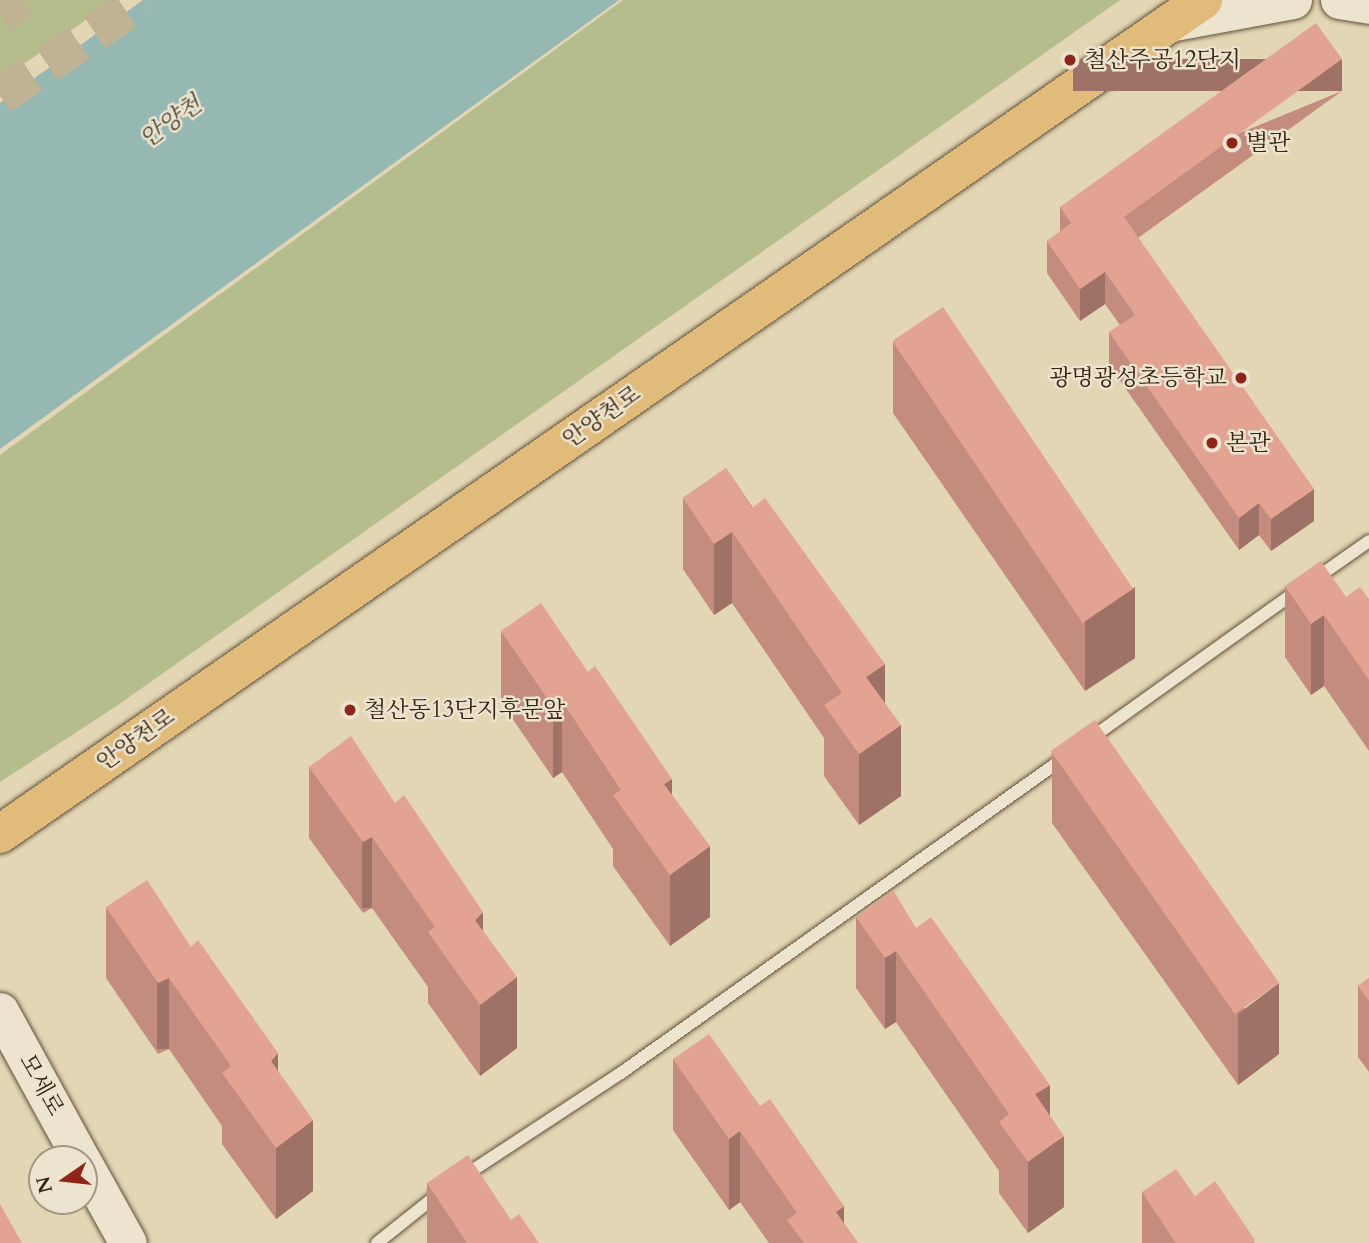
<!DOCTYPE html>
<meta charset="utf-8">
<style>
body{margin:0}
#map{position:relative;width:1369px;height:1243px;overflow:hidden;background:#e2d6b5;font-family:Cardo,"Noto Serif KR",serif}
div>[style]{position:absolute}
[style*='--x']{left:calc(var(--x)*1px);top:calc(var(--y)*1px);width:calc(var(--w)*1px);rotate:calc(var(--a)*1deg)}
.green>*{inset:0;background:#b5bd8c}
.water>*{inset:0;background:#96b8b3}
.highway-tunnel>*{height:38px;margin-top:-19px;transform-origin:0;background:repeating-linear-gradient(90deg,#c0b394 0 38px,transparent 0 57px)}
.roads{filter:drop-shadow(0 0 2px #62513a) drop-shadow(0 0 2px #62513a)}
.lane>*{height:12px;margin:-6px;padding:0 6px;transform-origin:6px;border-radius:6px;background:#ece4cf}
.secondary>*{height:37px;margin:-18.5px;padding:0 18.5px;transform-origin:18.5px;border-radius:18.5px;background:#ece4cf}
.primary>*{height:38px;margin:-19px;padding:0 19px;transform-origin:19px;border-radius:19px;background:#e1bb7a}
.wall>*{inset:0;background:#c38c7e}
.shaded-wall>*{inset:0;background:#9f7267;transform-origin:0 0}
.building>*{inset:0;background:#e3a393;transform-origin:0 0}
.dots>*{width:19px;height:19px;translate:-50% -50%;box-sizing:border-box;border:4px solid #ece4cf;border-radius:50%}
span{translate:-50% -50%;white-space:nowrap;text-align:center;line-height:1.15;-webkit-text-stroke:5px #ece4cf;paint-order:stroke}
.poi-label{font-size:23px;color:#382511}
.left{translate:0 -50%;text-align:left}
.right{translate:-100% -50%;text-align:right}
.street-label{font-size:23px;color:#382511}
.water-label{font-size:24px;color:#504a3a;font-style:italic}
.north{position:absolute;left:28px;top:1145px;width:70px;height:70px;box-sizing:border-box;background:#ece4cf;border:2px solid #a49883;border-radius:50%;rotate:256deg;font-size:19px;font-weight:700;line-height:28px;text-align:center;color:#382511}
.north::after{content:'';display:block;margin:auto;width:24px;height:32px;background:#8f2418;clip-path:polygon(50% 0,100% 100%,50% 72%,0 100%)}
</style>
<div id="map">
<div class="green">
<i style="clip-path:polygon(0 0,114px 0,0 81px)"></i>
<i style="clip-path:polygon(623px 0,1120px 0,115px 707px,0 782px,0 455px)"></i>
</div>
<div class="water">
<i style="clip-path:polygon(143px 0,619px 0,0 449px,0 103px)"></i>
</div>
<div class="highway-tunnel">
<i style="--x:0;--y:15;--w:27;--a:-34"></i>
<i style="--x:0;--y:96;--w:172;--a:-33.9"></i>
</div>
<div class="roads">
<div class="lane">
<i style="--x:1315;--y:579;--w:66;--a:-35.1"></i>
<i style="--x:1090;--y:739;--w:254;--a:-35.6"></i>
<i style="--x:464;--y:1176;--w:188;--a:-33.3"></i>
<i style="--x:621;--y:1073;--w:544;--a:-35.42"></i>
<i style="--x:377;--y:1243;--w:82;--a:-38.6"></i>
</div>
<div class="secondary">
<i style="--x:1339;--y:0;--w:30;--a:9"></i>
<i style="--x:1174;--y:22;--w:121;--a:-10.5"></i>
<i style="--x:0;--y:1011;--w:169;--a:61.3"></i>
<i style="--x:84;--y:1164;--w:90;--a:60.9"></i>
</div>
<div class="primary">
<i style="--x:0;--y:834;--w:1464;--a:-34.73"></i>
</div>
</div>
<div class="wall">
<i style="clip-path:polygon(1342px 91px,1138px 238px,1314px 521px,1271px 551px,1259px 535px,1239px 550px,1109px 365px,1109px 332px,1120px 325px,1105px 304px,1080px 321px,1047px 273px,1047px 241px,1060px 232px,1060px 207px)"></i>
<i style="clip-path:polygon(893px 342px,1135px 658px,1085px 691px,893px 413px)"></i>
<i style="clip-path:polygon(726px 468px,885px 704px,901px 796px,859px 825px,824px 776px,824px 738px,732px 603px,714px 615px,683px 569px,683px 498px)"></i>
<i style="clip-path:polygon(1285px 586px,1346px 597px,1369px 599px,1369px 751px,1324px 686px,1311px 695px,1285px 657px)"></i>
<i style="clip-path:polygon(501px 631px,672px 795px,710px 917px,670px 946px,613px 866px,613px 849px,562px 772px,553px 778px,501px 702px)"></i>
<i style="clip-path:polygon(1052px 752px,1279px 1054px,1238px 1085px,1052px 823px)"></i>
<i style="clip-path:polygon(309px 767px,395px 803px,483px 931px,517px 1048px,480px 1076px,428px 1003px,428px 987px,372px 908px,363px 913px,309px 838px)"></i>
<i style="clip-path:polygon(106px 907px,191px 947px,278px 1070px,313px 1191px,276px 1219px,222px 1144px,222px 1126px,169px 1049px,158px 1054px,106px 978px)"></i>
<i style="clip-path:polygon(856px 917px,916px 928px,1050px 1115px,1064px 1207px,1028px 1233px,999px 1193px,999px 1171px,896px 1022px,885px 1029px,856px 988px)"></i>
<i style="clip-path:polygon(1369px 978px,1369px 1072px,1358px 1057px,1358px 986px)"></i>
<i style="clip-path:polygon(673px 1059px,760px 1106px,858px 1243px,769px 1243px,740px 1202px,729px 1210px,673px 1130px)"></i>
<i style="clip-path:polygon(427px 1183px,511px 1220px,539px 1243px,427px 1243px)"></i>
<i style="clip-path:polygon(1142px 1192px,1195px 1196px,1255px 1243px,1142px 1243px)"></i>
</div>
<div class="shaded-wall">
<i style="left:1342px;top:59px;width:32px;height:269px;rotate:90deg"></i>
<i style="clip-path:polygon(1105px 272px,1105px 304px,1080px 321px,1080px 289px)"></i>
<i style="clip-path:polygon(1314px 489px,1314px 521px,1271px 551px,1271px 519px)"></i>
<i style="clip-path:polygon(1259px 503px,1259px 535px,1239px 550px,1239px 518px)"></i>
<i style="clip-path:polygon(732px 532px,732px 603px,714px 615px,714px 544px)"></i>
<i style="clip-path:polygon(1135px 587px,1135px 658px,1085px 691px,1085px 620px)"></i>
<i style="clip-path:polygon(1324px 615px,1324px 686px,1311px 695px,1311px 624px)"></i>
<i style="clip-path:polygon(885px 664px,885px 735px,866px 677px)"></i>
<i style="clip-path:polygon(562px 701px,562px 772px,553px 778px,553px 707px)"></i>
<i style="clip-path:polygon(901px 725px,901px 796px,859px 825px,859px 754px)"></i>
<i style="clip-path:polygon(672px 779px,672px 850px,664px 784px)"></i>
<i style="left:372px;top:837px;width:71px;height:10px;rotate:90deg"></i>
<i style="clip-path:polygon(710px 846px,710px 917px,670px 946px,670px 875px)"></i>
<i style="clip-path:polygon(483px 912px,483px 983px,475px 920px)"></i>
<i style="clip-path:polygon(896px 951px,896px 1022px,885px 1029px,885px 958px)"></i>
<i style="clip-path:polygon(517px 977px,517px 1048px,480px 1076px,480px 1005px)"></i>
<i style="left:169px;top:978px;width:71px;height:12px;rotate:90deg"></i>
<i style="clip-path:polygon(1279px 983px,1279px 1054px,1238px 1085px,1238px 1014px)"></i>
<i style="clip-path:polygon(278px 1053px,278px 1124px,271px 1061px)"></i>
<i style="clip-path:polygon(1050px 1085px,1050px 1146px,1064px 1136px,1064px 1207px,1028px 1233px,1028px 1162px,1035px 1094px)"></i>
<i style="clip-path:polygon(313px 1120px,313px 1191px,276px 1219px,276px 1148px)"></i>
<i style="clip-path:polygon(740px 1131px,740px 1202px,729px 1210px,729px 1139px)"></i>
<i style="clip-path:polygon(844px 1206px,844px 1243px,836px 1212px)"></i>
</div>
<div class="building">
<i style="clip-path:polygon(1316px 23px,1342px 59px,1124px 217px,1314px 489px,1271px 519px,1259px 503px,1239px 518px,1109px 332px,1135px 315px,1105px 272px,1080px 289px,1047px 241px,1071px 223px,1060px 207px)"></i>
<i style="left:943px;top:307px;width:340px;height:61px;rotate:56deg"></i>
<i style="clip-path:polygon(726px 468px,752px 508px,765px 498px,885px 664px,866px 677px,901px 725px,859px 754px,824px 705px,842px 693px,732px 532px,714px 544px,683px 498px)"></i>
<i style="clip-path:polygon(1321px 561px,1346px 597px,1360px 587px,1369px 599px,1369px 680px,1324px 615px,1311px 624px,1285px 586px)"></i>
<i style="clip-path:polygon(541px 603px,588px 672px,595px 666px,672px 779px,664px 784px,710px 846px,670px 875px,613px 795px,621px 790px,562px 701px,553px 707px,501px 631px)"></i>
<i style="left:1095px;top:720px;width:321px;height:54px;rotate:55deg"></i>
<i style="clip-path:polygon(351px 736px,395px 803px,404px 795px,483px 912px,475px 920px,517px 977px,480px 1005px,428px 932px,435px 927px,372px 837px,363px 842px,309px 767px)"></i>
<i style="clip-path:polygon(147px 880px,191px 947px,198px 940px,278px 1053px,271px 1061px,313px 1120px,276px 1148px,222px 1073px,231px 1066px,169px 978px,158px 983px,106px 907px)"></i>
<i style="clip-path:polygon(893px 890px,916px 928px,931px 917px,1050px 1085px,1035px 1094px,1064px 1136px,1028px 1162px,999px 1122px,1009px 1114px,896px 951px,885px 958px,856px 917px)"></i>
<i style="clip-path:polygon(1369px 978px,1369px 1001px,1358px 986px)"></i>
<i style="clip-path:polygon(709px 1034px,760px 1106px,770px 1099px,844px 1206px,836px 1212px,858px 1243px,804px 1243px,787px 1220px,797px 1213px,740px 1131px,729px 1139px,673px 1059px)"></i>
<i style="clip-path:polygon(468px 1155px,511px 1220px,519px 1214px,539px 1243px,467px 1243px,427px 1183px)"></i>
<i style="clip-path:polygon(1176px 1169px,1195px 1196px,1215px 1181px,1255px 1240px,1251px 1243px,1176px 1243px,1142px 1192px)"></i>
<i style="clip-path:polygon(0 1204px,22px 1243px,0 1243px)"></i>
</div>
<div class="dots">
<i style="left:1070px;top:60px;background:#8f2418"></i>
<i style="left:1232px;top:143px;background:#8f2418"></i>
<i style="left:1241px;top:378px;background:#8f2418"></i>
<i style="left:1212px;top:443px;background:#8f2418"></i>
<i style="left:350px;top:710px;background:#8f2418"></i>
</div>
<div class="poi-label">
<span class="left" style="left:1084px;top:60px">철산주공12단지</span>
<span class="left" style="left:1246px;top:143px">별관</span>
<span class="right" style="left:1227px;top:378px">광명광성초등학교</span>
<span class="left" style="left:1226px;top:443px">본관</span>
<span class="left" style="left:364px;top:710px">철산동13단지후문앞</span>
</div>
<div class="street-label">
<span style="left:602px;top:417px;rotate:-35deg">안양천로</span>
<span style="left:136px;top:740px;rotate:-35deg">안양천로</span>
<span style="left:41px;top:1085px;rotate:61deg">모세로</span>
</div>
<div class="water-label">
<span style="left:171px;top:122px;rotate:-36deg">안양천</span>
</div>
<div class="north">N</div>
</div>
